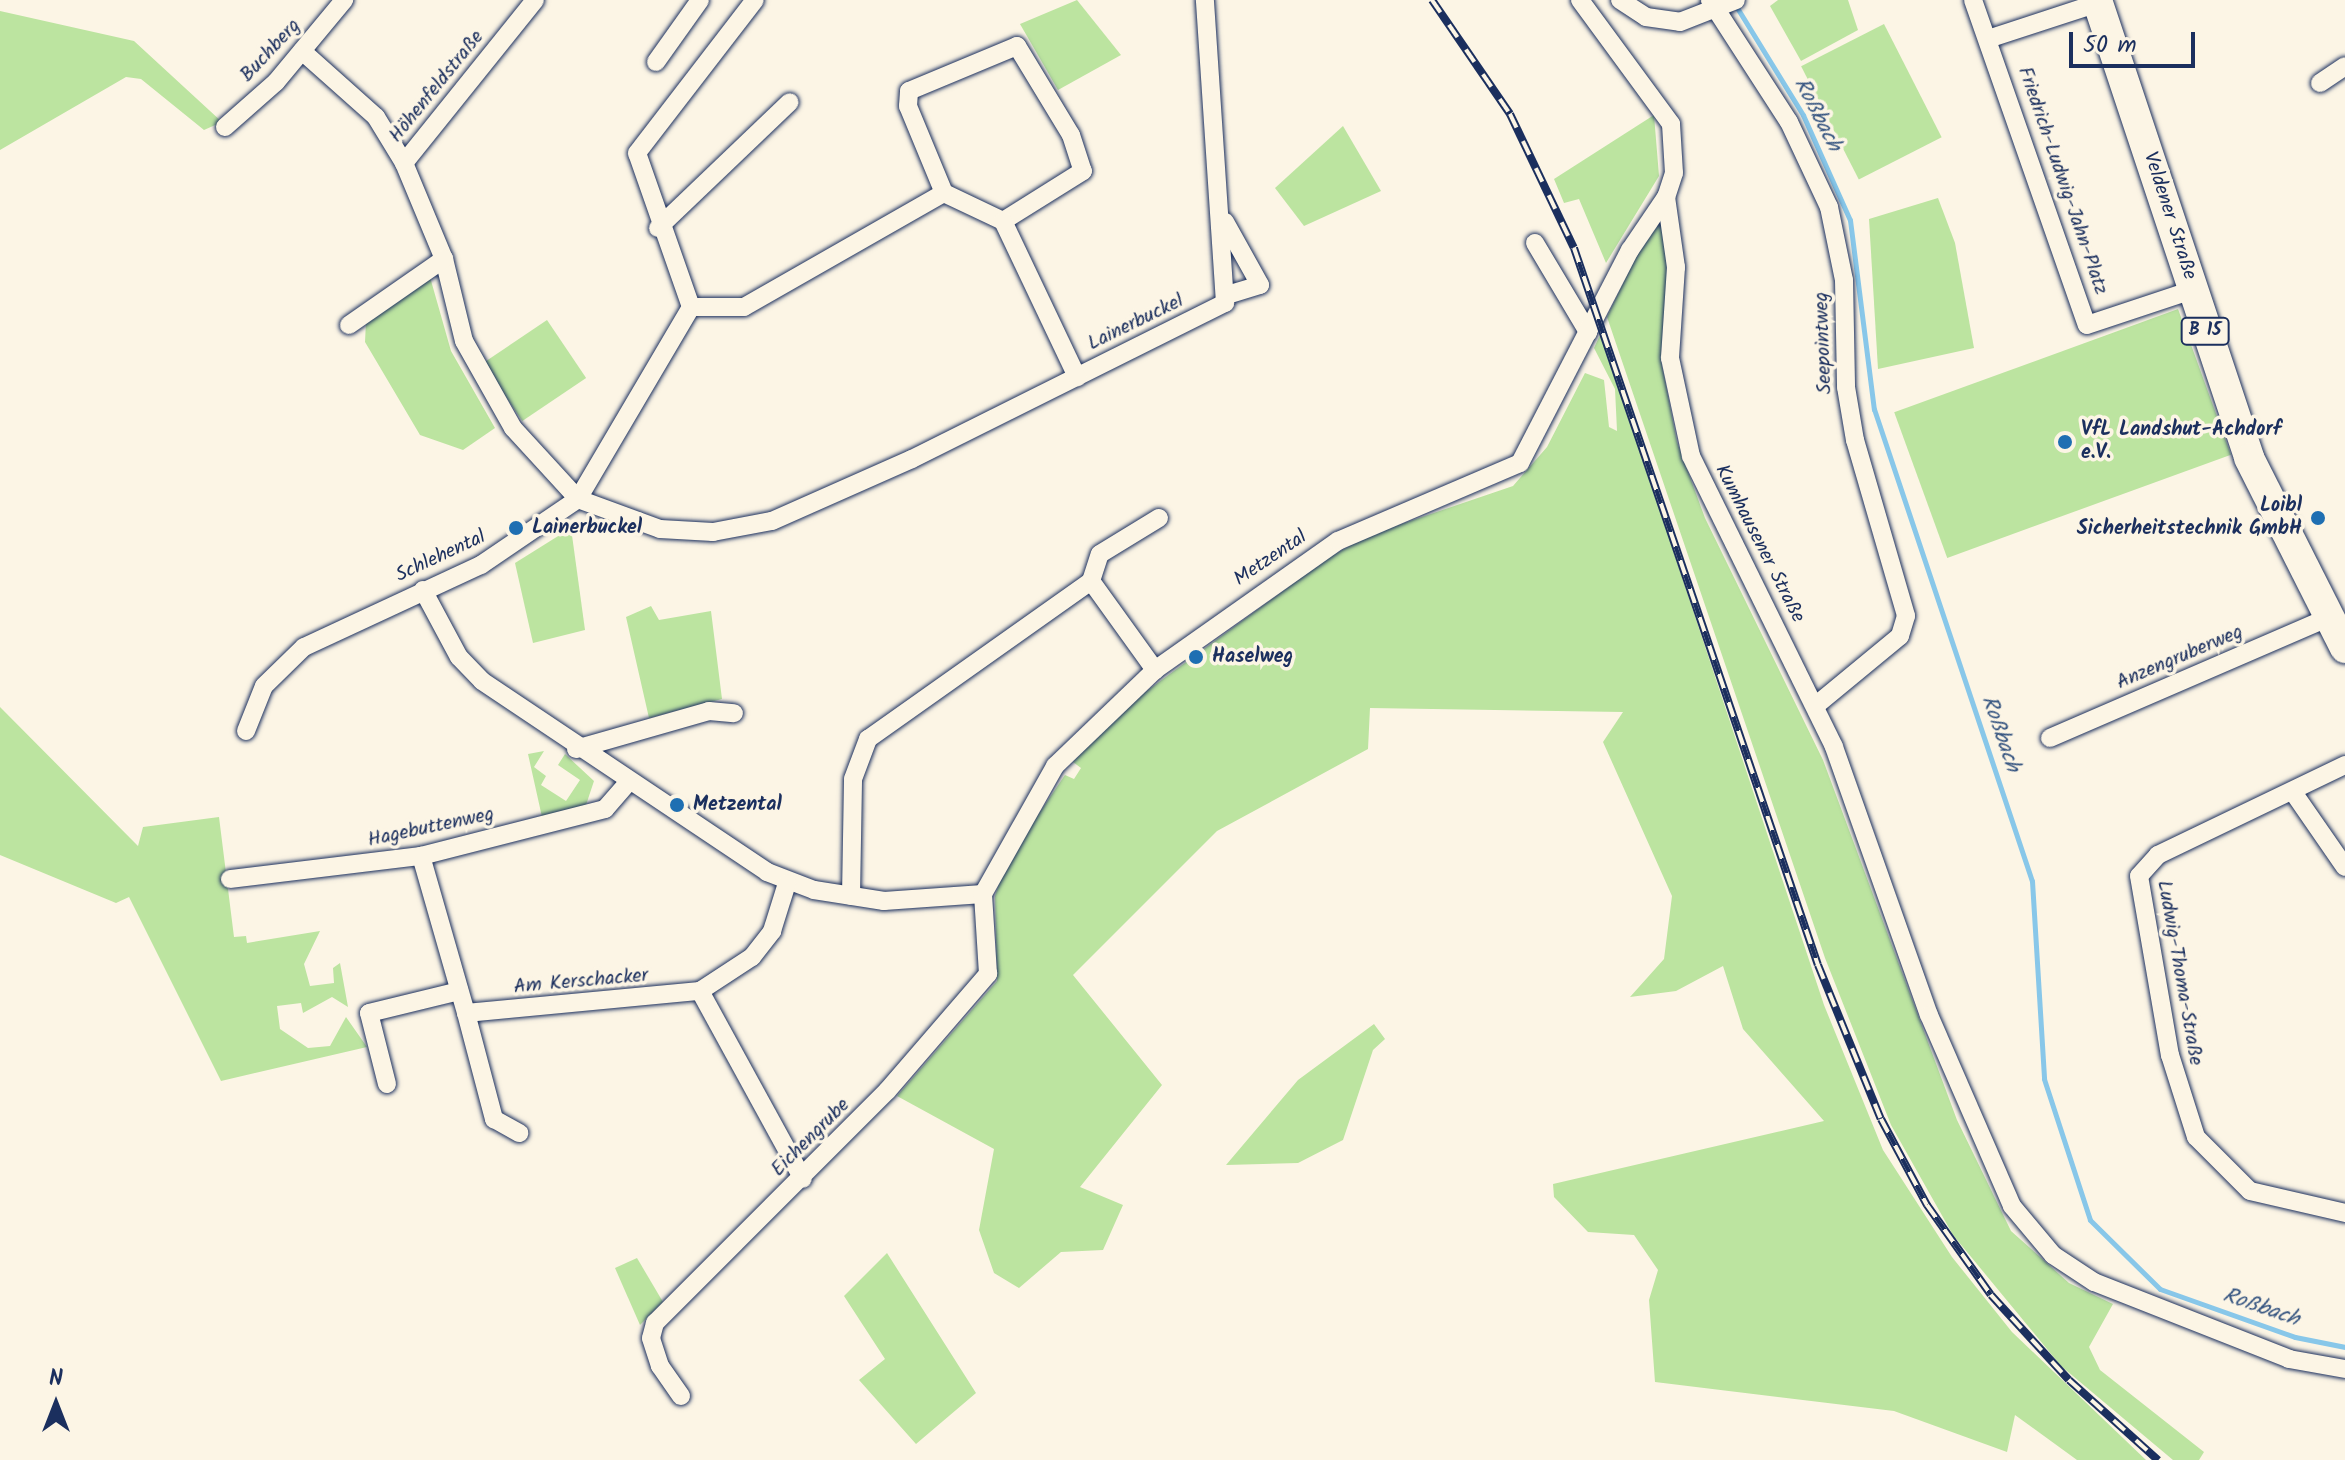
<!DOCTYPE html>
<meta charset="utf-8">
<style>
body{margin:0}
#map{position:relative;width:2345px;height:1460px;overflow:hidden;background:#fcf5e5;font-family:Kalam,sans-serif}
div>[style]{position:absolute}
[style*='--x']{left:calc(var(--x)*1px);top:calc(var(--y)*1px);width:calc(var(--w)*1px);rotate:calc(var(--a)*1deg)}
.green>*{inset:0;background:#bce4a0;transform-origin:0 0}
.stream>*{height:5px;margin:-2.5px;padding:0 2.5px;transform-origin:2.5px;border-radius:2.5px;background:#88c7e9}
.roads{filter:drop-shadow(0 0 2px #1b2f5e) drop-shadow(0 0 2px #1b2f5e)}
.street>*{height:18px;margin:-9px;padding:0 9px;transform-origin:9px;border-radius:9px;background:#fcf5e5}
.primary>*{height:30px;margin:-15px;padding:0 15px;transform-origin:15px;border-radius:15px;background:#fcf5e5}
.rail>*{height:8px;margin-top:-4px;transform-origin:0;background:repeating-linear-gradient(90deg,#fcf5e5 0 15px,#1b2f5e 0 30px);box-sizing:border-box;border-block:2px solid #1b2f5e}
.dots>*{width:22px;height:22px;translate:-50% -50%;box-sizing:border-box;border:4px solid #fcf5e5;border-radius:50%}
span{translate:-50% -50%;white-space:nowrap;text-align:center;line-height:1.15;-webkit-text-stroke:7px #fcf5e5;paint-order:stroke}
.shield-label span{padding:2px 6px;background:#fcf5e5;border:2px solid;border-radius:6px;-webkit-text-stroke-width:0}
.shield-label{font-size:18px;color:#1b2f5e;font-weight:700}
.street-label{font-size:20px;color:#1b2f5e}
.poi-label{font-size:20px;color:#1b2f5e;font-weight:700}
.left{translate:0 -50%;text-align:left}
.right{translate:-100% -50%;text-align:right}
.water-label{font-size:22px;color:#365581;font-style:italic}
.north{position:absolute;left:16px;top:1364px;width:80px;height:80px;-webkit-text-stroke:6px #fcf5e5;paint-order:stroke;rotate:0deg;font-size:22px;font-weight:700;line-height:32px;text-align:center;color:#1b2f5e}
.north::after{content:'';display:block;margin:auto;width:28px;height:36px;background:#1b2f5e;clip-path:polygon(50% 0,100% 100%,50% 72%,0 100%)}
.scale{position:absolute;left:2069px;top:32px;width:126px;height:36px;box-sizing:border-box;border:4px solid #1b2f5e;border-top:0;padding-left:10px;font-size:24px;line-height:28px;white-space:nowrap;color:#1b2f5e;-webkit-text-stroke:6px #fcf5e5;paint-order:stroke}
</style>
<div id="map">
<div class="green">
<i style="clip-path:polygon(1077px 0,1121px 55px,1058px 90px,1020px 24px)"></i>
<i style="clip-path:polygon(1778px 0,1848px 0,1858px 30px,1801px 61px,1770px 6px)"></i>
<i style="clip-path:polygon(0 11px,134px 41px,222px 122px,204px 130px,141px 79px,126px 77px,0 150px)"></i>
<i style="left:1884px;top:24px;width:127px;height:93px;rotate:63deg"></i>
<i style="clip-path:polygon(1654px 115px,1659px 176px,1606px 263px,1579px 199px,1564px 203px,1554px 179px)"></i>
<i style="clip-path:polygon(1343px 126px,1381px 191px,1304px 226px,1275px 188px)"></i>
<i style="clip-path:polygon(1938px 198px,1955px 243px,1974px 348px,1878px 369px,1869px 219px)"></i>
<i style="clip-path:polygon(1662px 218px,1668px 281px,1661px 360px,1677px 442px,1705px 518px,1823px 760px,1957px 1120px,2011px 1231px,2069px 1283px,2113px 1304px,2089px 1347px,2100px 1370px,2204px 1452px,2199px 1460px,2173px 1460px,2061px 1366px,1953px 1235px,1891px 1125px,1825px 958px,1607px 317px,1650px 226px)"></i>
<i style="clip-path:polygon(430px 277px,451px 351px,495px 428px,463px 450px,420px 435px,365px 342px,366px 321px)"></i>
<i style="left:2178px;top:309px;width:155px;height:302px;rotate:70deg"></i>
<i style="left:547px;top:320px;width:70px;height:77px;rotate:56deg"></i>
<i style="clip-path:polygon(1601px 333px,1824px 1005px,1883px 1150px,1952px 1257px,2012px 1332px,2146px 1460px,2077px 1460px,2015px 1415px,2007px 1452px,1894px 1411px,1655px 1382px,1649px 1300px,1658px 1270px,1634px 1235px,1588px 1232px,1554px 1197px,1553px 1184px,1824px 1121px,1743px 1029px,1723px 966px,1676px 991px,1630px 997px,1664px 959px,1672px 896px,1603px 742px,1623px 712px,1370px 708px,1368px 749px,1217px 831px,1073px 975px,1162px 1085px,1080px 1187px,1123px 1205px,1103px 1250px,1061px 1252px,1019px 1288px,994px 1273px,979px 1230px,994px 1149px,897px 1096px,997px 981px,995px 896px,1006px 862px,1065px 775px,1074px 779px,1081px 768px,1073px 762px,1129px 704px,1328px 558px,1369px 535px,1513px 486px,1547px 447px,1585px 373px,1604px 380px,1609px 427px,1617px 431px,1615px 389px,1594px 348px)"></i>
<i style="clip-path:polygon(571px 528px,585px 630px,533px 643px,515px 563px)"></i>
<i style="clip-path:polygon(651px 606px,659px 620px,711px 611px,722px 699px,649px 718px,626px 617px)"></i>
<i style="clip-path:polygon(0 707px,138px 846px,143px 827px,219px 817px,234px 937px,246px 936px,247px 943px,320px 931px,304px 964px,310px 986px,334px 983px,333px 968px,340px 963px,348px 1007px,332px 997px,303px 1013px,301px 1003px,277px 1006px,280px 1029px,308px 1048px,330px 1046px,346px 1017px,367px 1047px,221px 1081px,129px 897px,116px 903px,0 855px)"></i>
<i style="clip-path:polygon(544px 751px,534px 767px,546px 776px,541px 785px,566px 801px,580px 780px,558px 765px,565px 754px,594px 781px,586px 805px,542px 817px,528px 754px)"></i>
<i style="clip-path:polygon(1374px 1024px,1385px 1039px,1373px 1050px,1343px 1140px,1298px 1163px,1226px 1165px,1298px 1080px)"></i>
<i style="clip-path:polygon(887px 1253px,976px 1393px,916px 1444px,859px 1380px,885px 1359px,844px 1296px)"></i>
<i style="clip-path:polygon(637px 1258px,663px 1302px,640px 1325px,615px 1268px)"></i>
</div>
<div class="stream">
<i style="--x:1736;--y:6;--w:128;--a:58.4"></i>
<i style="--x:1803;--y:115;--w:115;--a:65.9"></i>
<i style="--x:1850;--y:220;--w:191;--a:82.8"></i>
<i style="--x:1874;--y:409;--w:498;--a:71.5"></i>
<i style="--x:2032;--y:881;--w:198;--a:86.5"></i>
<i style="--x:2044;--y:1079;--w:148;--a:71.9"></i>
<i style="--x:2090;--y:1220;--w:98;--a:44.6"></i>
<i style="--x:2160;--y:1289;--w:143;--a:19.6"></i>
<i style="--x:2295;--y:1337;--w:51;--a:11.3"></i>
</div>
<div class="roads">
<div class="street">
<i style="--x:1580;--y:0;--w:154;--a:53.7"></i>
<i style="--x:1671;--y:124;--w:49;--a:86.5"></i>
<i style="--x:1674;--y:173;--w:25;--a:108"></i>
<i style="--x:1666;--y:197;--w:71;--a:81.9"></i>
<i style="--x:1676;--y:267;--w:91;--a:93.8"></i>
<i style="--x:1670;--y:358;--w:100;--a:77.9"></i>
<i style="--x:1691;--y:456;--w:324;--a:63.8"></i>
<i style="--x:1834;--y:747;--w:284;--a:70.5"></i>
<i style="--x:1929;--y:1015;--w:208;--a:66.5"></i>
<i style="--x:2012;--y:1206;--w:64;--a:50.1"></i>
<i style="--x:2053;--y:1255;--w:49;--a:33.4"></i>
<i style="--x:2094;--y:1282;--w:210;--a:21.5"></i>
<i style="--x:2289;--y:1359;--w:57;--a:10.1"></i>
<i style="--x:1620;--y:0;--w:31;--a:33"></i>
<i style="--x:1646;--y:17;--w:34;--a:8"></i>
<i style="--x:1680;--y:22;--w:60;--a:-21.4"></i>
<i style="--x:1710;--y:0;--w:145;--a:57.1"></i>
<i style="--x:1789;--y:122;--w:94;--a:64.8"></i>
<i style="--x:1829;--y:207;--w:75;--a:78.4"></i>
<i style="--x:1844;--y:280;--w:107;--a:88.9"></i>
<i style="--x:1846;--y:387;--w:54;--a:80.4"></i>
<i style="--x:1855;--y:440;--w:183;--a:73.8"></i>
<i style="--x:1906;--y:616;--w:21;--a:107"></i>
<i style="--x:1900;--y:636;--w:110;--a:140.5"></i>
<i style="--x:1973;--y:0;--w:344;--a:70.7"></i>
<i style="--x:2087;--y:325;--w:111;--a:-18.4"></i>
<i style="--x:1991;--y:38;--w:113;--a:-18.1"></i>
<i style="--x:302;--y:51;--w:99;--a:41.7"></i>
<i style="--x:376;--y:117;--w:54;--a:58.7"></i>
<i style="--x:404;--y:163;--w:104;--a:67.4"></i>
<i style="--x:444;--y:259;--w:84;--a:76.3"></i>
<i style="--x:464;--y:341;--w:100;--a:60.6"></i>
<i style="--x:513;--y:428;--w:96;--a:47.5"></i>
<i style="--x:578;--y:499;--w:87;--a:20.1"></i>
<i style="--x:660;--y:529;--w:53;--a:3.2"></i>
<i style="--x:713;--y:532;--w:60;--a:-10.6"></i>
<i style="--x:772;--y:521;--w:153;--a:-23.9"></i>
<i style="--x:912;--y:459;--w:350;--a:-26.5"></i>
<i style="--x:1225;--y:303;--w:304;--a:-93.8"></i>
<i style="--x:656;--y:62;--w:76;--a:-54.6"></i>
<i style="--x:2320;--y:83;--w:30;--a:-34"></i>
<i style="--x:225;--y:127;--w:68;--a:-41.4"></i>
<i style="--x:276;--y:82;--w:107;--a:-50.3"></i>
<i style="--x:404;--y:163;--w:209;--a:-51.2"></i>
<i style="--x:944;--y:193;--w:94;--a:-112.5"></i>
<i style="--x:908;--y:106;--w:15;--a:-86"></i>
<i style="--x:909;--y:91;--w:117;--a:-22.6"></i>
<i style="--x:1017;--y:46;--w:104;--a:58.8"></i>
<i style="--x:1071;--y:135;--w:38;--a:72"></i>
<i style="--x:1083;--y:171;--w:94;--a:148"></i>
<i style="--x:1225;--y:222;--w:72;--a:60.9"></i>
<i style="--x:1260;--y:285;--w:34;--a:163"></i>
<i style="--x:658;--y:228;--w:182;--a:-43.7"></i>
<i style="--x:1535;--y:243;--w:104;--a:59.2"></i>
<i style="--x:691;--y:307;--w:53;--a:0"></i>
<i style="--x:744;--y:307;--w:230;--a:-29.7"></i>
<i style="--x:944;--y:193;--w:65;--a:25.4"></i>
<i style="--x:1003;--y:221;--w:173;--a:64.6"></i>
<i style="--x:349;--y:325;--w:116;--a:-34.8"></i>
<i style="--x:1091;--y:581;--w:28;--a:-72"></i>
<i style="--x:1100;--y:554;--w:69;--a:-31.4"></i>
<i style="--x:423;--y:590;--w:76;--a:61.8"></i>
<i style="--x:459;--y:657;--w:33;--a:46"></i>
<i style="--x:482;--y:681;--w:343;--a:33.8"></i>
<i style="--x:767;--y:872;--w:50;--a:21"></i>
<i style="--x:814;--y:890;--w:71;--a:8.9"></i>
<i style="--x:884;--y:901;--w:99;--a:-4"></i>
<i style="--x:983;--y:894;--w:147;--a:-60.6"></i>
<i style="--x:1055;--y:766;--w:139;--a:-43.8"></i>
<i style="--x:1155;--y:670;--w:224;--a:-35.2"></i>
<i style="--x:1338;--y:541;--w:198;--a:-23.2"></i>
<i style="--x:1520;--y:463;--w:240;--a:-62.7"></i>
<i style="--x:1630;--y:250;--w:64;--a:-55.8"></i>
<i style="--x:246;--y:731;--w:48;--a:-68.2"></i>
<i style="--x:264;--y:686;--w:56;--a:-44.3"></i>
<i style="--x:304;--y:647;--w:195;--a:-24.9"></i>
<i style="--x:481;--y:565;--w:117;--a:-34.2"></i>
<i style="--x:578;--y:499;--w:223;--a:-59.5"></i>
<i style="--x:691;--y:307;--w:163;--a:-109.3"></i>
<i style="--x:637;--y:153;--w:193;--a:-52.4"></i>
<i style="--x:2050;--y:738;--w:302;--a:-23.4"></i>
<i style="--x:576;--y:749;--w:138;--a:-15.9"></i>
<i style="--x:709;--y:711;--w:25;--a:5"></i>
<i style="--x:2345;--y:765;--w:208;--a:154.3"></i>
<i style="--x:2158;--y:855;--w:28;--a:132"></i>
<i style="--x:2139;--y:876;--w:182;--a:80.2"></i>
<i style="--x:2170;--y:1055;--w:86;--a:72.4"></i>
<i style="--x:2196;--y:1137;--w:76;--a:45"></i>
<i style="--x:2250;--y:1191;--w:98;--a:13"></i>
<i style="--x:2293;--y:792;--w:91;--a:55.3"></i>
<i style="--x:421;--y:856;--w:163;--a:74"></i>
<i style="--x:466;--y:1013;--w:235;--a:-5.4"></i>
<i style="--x:700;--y:991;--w:62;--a:-33.2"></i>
<i style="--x:752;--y:957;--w:33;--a:-52"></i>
<i style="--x:772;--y:931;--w:50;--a:-72.6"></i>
<i style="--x:230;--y:879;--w:192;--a:-6.9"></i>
<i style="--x:421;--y:856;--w:190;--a:-14.3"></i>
<i style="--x:605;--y:809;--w:33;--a:-49"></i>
<i style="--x:851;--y:896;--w:117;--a:-89"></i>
<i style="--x:853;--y:779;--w:43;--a:-69.4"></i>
<i style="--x:868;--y:739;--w:273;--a:-35.3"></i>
<i style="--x:1091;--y:581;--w:110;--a:54.3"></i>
<i style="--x:700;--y:991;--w:214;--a:61.3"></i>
<i style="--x:466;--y:1013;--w:110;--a:75.2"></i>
<i style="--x:494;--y:1119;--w:29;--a:29"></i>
<i style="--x:387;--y:1084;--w:73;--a:-104.2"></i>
<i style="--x:369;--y:1013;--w:93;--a:-13.7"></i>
<i style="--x:681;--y:1396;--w:37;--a:-125"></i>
<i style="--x:660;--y:1366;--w:29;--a:-108"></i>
<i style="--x:651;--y:1338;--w:16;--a:-75"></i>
<i style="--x:655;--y:1323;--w:328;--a:-45"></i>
<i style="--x:887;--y:1091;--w:155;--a:-49.2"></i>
<i style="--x:988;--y:974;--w:80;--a:-93.6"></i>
</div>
<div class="primary">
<i style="--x:2097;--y:0;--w:483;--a:71.6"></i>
<i style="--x:2249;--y:458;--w:213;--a:63.2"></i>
</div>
</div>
<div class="rail">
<i style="--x:1432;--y:0;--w:138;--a:55.6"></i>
<i style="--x:1510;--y:114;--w:148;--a:64.5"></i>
<i style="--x:1574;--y:248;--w:757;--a:71.21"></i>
<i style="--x:1818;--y:965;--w:166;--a:67.8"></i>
<i style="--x:1881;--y:1119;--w:98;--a:61.9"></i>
<i style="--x:1927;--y:1205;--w:110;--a:54.6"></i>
<i style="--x:1991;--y:1295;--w:115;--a:47.5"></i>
<i style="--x:2069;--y:1380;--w:120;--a:42"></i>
</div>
<div class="dots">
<i style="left:2065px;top:442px;background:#1f6fb2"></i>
<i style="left:2318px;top:518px;background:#1f6fb2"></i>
<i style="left:516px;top:528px;background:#1f6fb2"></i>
<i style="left:1196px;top:657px;background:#1f6fb2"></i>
<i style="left:677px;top:805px;background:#1f6fb2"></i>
</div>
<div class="shield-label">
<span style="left:2205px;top:331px">B 15</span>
</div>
<div class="street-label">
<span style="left:271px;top:51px;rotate:-47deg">Buchberg</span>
<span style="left:437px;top:87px;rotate:-51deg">Höhenfeldstraße</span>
<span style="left:2062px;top:181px;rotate:71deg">Friedrich-Ludwig-Jahn-Platz</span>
<span style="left:2169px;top:216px;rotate:72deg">Veldener Straße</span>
<span style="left:1136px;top:323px;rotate:-26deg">Lainerbuckel</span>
<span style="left:1824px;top:343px;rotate:-92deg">Seepointweg</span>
<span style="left:1759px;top:544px;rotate:63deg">Kumhausener Straße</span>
<span style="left:441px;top:557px;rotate:-25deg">Schlehental</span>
<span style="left:1271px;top:559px;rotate:-34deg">Metzental</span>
<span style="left:2180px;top:658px;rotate:-23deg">Anzengruberweg</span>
<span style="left:431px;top:828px;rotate:-12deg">Hagebuttenweg</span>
<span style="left:2179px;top:973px;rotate:80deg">Ludwig-Thoma-Straße</span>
<span style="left:581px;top:982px;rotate:-5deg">Am Kerschacker</span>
<span style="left:811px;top:1138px;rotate:-45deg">Eichengrube</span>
</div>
<div class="poi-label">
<span class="left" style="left:2081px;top:442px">VfL Landshut-Achdorf<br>e.V.</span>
<span class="right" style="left:2302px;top:518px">Loibl<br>Sicherheitstechnik GmbH</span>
<span class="left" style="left:532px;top:528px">Lainerbuckel</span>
<span class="left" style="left:1212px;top:657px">Haselweg</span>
<span class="left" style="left:693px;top:805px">Metzental</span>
</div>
<div class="water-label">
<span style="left:1817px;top:115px;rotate:63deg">Roßbach</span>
<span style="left:2000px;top:734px;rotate:71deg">Roßbach</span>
<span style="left:2261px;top:1308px;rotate:19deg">Roßbach</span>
</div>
<div class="north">N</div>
<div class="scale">50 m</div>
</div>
